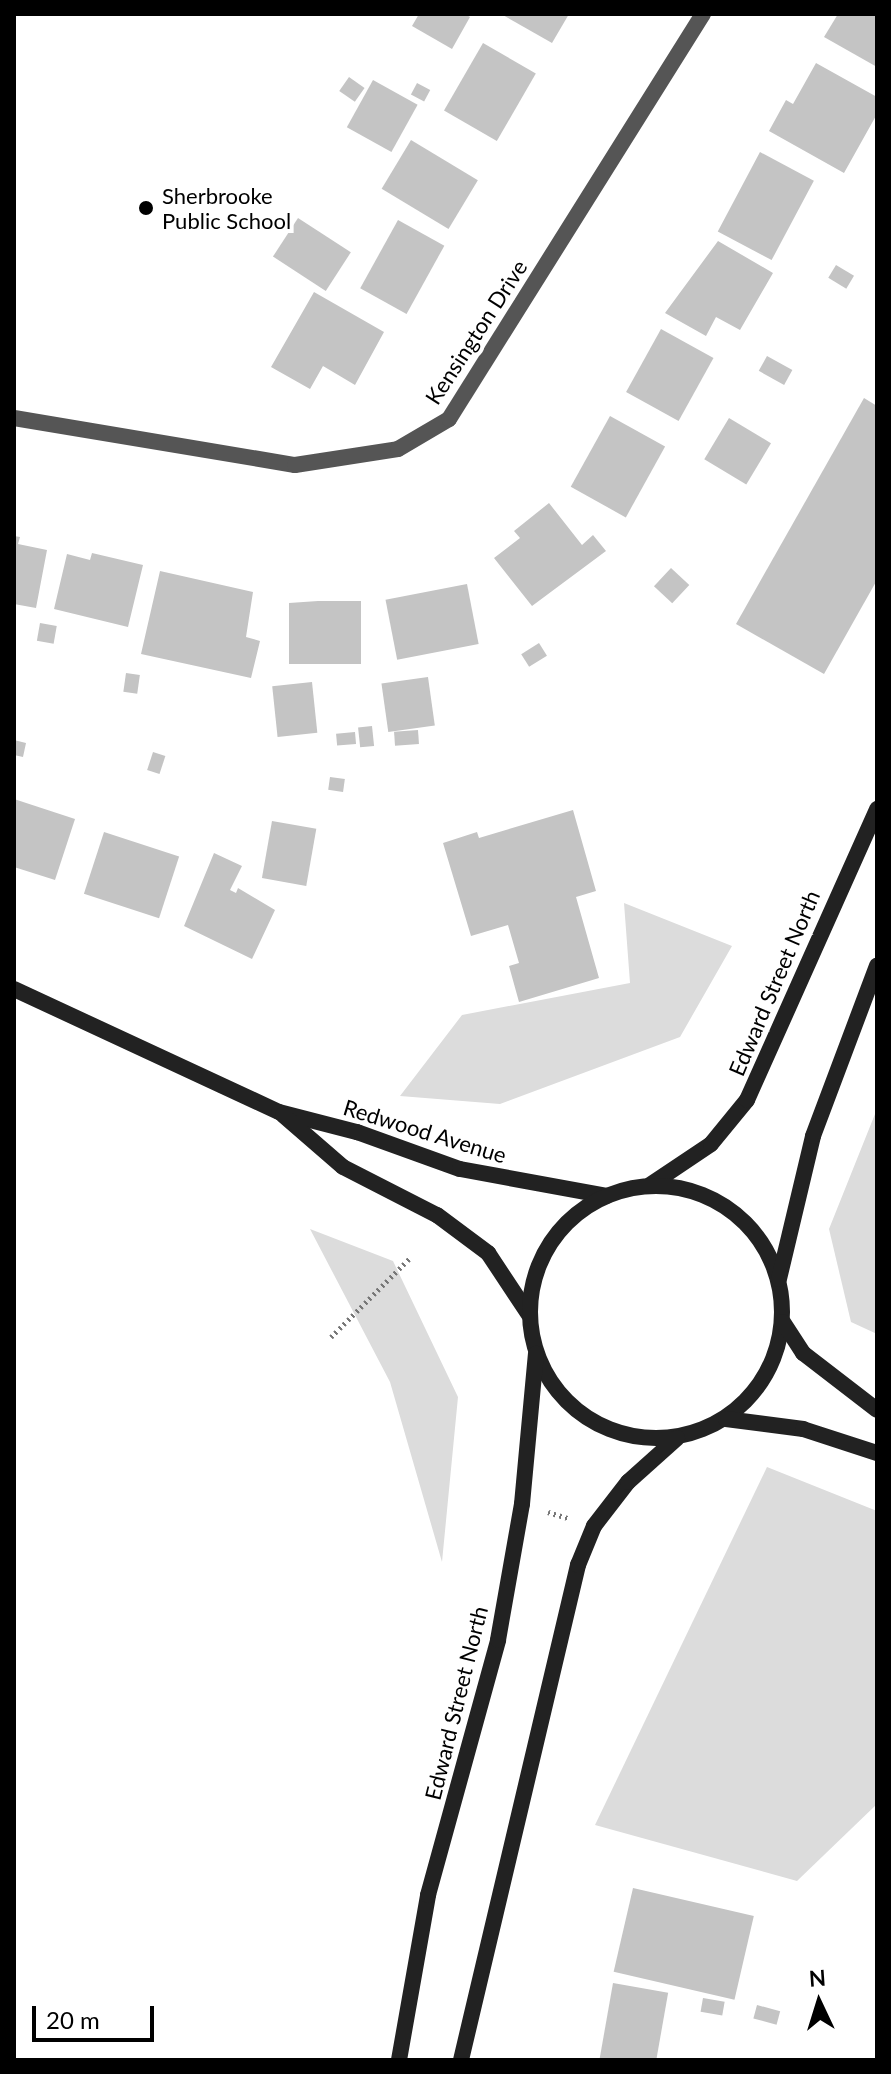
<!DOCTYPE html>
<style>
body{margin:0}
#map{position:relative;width:891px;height:2074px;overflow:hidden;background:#fff;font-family:Lato,sans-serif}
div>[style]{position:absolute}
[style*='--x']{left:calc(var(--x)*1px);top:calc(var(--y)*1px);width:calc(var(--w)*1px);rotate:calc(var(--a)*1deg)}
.green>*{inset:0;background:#dcdcdc}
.building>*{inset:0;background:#c4c4c4;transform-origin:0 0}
.path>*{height:5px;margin-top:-2.5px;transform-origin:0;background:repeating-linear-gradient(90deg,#777 0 2px,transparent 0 6px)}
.street>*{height:16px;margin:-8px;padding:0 8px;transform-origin:8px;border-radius:8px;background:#555}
.secondary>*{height:16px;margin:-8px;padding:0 8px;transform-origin:8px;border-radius:8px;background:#222}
.secondary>.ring{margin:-8px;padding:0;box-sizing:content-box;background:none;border:16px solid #222;border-radius:50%}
.dots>*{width:22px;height:22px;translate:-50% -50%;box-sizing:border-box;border:4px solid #fff;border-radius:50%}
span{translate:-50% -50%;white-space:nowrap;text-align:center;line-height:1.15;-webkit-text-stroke:8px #fff;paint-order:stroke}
.poi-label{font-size:22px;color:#000}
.left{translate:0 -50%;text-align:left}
.street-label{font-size:22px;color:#000}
.frame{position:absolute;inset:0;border:16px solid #000;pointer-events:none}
.north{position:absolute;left:779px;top:1962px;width:80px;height:80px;-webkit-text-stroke:6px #fff;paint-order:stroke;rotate:356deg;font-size:22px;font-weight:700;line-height:32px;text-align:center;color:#000}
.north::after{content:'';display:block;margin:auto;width:28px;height:36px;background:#000;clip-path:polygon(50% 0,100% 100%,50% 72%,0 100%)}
.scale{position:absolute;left:32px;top:2006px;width:122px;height:36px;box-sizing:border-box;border:4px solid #000;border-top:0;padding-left:10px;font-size:24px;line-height:28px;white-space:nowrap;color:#000;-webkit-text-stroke:6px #fff;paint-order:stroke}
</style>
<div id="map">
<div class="green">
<i style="clip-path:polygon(624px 903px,732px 946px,680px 1037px,500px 1104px,400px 1096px,462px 1015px,630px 983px)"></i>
<i style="clip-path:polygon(877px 1109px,877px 1334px,851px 1322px,829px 1229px)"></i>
<i style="clip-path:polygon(310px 1229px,393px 1261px,458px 1397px,442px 1562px,390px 1382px)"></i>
<i style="clip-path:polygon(767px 1467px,877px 1511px,877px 1804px,797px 1881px,595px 1825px)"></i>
</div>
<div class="building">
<i style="clip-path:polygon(419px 14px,465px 14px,470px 17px,452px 49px,412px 26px)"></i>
<i style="clip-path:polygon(501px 14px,569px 14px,552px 43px)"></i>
<i style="clip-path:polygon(838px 14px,877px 14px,877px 67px,824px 37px)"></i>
<i style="left:483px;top:43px;width:61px;height:78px;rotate:30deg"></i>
<i style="clip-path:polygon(816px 63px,877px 97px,877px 114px,844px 173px,769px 131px,786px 100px,793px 104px)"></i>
<i style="left:349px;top:77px;width:19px;height:17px;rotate:35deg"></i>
<i style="left:373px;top:80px;width:51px;height:54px;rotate:29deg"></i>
<i style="left:417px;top:83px;width:15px;height:13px;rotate:28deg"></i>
<i style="left:411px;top:140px;width:78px;height:57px;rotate:31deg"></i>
<i style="left:760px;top:152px;width:61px;height:90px;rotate:28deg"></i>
<i style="left:298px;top:218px;width:63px;height:46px;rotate:33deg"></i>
<i style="left:398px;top:220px;width:53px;height:78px;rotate:29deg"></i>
<i style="clip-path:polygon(718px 241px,773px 273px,740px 330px,716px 317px,706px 336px,665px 313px)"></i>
<i style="left:836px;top:265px;width:21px;height:15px;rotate:31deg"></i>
<i style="clip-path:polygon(314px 292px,384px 332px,355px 385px,323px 366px,310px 389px,271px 367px)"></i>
<i style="left:661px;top:329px;width:60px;height:72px;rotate:29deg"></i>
<i style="left:767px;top:356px;width:29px;height:17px;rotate:29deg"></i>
<i style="clip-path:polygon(864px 398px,877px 406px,877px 580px,824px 674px,736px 624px)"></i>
<i style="left:610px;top:416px;width:63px;height:81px;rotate:29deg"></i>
<i style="left:729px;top:418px;width:49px;height:48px;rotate:31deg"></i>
<i style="clip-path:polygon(549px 503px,582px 545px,593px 535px,606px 551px,532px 606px,494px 558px,520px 538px,514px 531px)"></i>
<i style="clip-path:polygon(14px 536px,20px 537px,18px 544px,47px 550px,36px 608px,14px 604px)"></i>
<i style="clip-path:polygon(92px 553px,143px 565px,128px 627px,54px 609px,67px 554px,90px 560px)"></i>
<i style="left:671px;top:568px;width:25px;height:25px;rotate:43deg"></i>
<i style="clip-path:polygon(160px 571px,253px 592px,246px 637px,260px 641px,251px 678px,141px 654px)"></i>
<i style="left:467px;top:584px;width:61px;height:83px;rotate:79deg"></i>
<i style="clip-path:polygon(318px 601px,361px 601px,361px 664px,289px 664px,289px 603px)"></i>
<i style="left:40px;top:623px;width:17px;height:18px;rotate:10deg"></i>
<i style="left:539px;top:643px;width:15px;height:21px;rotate:58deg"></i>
<i style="left:126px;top:673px;width:14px;height:19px;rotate:8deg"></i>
<i style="left:428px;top:677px;width:49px;height:47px;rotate:82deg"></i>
<i style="left:312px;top:682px;width:51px;height:40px;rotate:84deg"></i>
<i style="left:372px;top:726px;width:20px;height:14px;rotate:84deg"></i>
<i style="left:418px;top:730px;width:14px;height:24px;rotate:86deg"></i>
<i style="left:355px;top:732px;width:12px;height:19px;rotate:85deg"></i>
<i style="clip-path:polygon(14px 740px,26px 743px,23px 757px,14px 755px)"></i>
<i style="left:153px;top:752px;width:13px;height:19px;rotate:18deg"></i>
<i style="left:330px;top:777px;width:15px;height:13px;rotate:8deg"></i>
<i style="clip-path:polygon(14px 799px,75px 819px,55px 880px,14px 867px)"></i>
<i style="clip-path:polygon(573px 810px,596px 891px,576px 897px,599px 978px,519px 1002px,509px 966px,519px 963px,508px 925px,471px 936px,443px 843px,477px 832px,479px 838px)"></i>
<i style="left:272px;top:821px;width:45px;height:58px;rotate:10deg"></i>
<i style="left:104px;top:832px;width:79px;height:65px;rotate:18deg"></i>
<i style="clip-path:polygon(214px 853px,242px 866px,230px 890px,236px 893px,238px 888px,275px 910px,252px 959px,184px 926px)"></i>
<i style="left:633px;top:1888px;width:124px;height:86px;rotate:13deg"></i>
<i style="left:613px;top:1983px;width:56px;height:78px;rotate:10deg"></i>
<i style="left:703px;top:1998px;width:22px;height:14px;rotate:10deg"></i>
<i style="left:757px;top:2005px;width:24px;height:14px;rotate:15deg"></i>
</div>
<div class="path">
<i style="--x:331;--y:1337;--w:112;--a:-45"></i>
<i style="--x:548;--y:1512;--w:21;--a:17"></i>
</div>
<div class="street">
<i style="--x:14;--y:418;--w:285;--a:9.5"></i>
<i style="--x:295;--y:465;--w:104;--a:-8.8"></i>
<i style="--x:398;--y:449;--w:59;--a:-30.5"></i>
<i style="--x:449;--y:419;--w:478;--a:-57.9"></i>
</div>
<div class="secondary">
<i style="--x:14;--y:989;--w:292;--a:24.9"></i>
<i style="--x:279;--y:1112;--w:81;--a:14.4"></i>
<i style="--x:357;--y:1132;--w:109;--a:19.8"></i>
<i style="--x:460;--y:1169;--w:149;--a:10.4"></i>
<i style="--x:283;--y:1115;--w:79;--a:40.9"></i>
<i style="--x:343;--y:1167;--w:106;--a:27.1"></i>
<i style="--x:437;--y:1215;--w:64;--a:36.7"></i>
<i style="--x:488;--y:1253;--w:74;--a:56.5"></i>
<i style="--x:650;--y:1185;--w:73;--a:-33.9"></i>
<i style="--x:711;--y:1144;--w:57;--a:-50.7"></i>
<i style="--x:747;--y:1100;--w:319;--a:-65.9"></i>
<i class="ring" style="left:530px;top:1186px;width:236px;height:236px"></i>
<i style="--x:779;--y:1279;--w:147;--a:-76.6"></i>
<i style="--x:813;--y:1136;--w:182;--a:-69.4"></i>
<i style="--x:783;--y:1322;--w:37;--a:57"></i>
<i style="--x:803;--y:1353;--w:93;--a:37.6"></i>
<i style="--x:726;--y:1419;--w:78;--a:7.4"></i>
<i style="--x:803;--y:1429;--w:78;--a:18"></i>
<i style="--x:399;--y:2060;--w:168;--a:-80"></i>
<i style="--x:428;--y:1895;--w:264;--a:-74.6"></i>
<i style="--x:498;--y:1640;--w:138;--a:-80"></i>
<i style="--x:522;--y:1504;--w:151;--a:-84.7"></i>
<i style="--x:461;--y:2060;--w:509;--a:-76.7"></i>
<i style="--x:578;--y:1565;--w:42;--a:-67.7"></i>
<i style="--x:594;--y:1526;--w:56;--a:-52.3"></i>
<i style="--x:628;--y:1482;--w:66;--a:-41.9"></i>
</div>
<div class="dots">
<i style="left:146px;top:208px;background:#000"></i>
</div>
<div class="poi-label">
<span class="left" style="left:162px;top:208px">Sherbrooke<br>Public School</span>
</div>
<div class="street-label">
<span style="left:476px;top:332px;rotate:-57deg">Kensington Drive</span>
<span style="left:774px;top:983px;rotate:-67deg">Edward Street North</span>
<span style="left:425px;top:1131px;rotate:17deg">Redwood Avenue</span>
<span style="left:456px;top:1703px;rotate:-76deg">Edward Street North</span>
</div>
<div class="frame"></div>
<div class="north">N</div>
<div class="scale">20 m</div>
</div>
